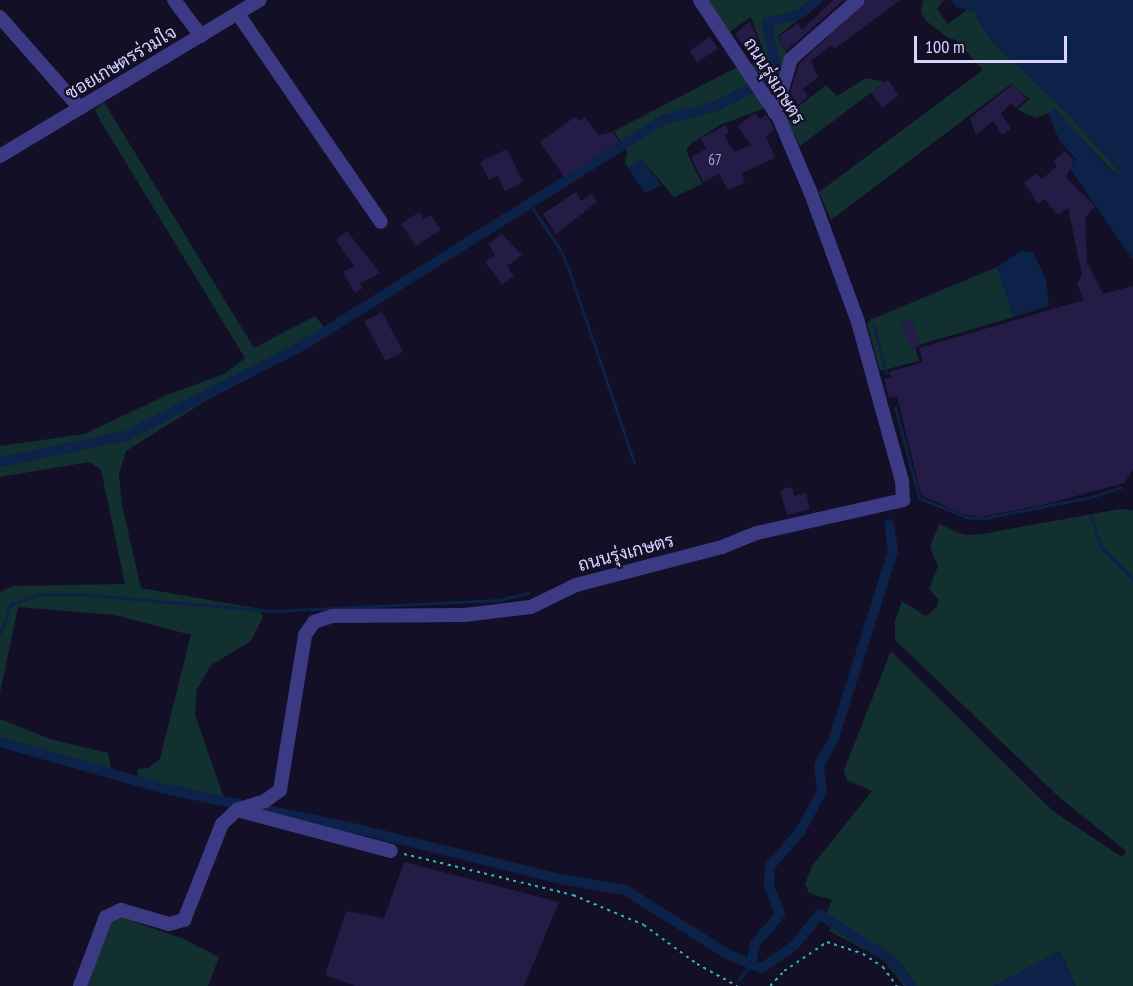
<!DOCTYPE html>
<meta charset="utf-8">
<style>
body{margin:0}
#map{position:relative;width:1133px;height:986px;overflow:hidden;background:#130f26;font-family:"PT Sans Narrow",Sarabun,sans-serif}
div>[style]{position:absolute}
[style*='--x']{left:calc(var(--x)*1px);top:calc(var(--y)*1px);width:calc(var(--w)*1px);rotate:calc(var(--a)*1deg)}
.green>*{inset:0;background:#12302f}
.water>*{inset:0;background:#0c2248}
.stream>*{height:3px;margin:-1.5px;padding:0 1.5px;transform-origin:1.5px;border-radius:1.5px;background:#0c2248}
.canal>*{height:10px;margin:-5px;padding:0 5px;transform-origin:5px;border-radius:5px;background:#0c2248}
.building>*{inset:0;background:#241b47;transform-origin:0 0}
.path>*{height:1.5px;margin-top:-0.75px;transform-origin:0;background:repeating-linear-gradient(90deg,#2fb8b0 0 3px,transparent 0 7.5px)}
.minor>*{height:14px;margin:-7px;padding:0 7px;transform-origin:7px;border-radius:7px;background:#3d3a85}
span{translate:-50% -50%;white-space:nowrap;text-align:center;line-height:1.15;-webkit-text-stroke:4.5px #130f26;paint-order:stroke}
.number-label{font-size:15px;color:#aca6d1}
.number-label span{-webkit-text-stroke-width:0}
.street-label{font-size:18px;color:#d9d4ff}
.scale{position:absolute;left:914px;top:36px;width:153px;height:27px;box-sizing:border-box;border:3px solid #d9d4ff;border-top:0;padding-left:8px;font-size:18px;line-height:21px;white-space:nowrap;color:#d9d4ff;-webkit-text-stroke:4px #130f26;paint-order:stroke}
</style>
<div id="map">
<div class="green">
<i style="clip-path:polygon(704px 0,822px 0,777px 37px,787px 54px,784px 71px,773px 92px,767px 94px,751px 65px,764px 53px,751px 17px,728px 33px)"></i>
<i style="clip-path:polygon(923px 0,944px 0,937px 9px,948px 24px,967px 10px,974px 11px,989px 38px,1070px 116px,1123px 176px,1111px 170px,1055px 110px,1037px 118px,1017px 110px,1029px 99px,1011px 84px,831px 220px,819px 192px,983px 70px,956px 40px,948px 38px,925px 20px,921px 12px)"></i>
<i style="clip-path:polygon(739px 66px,765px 108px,720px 125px,691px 144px,686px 150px,702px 184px,674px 197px,642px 160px,628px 168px,625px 162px,627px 152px,614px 131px)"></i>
<i style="clip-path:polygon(866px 78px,885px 82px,800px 146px,785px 117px,826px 85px,837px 96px)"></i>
<i style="clip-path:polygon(104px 102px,254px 348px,315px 316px,324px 327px,126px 451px,119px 474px,122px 505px,141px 588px,260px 609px,263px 617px,251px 641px,211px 665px,197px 689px,195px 715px,227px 806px,136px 783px,138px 769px,148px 768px,160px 759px,191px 635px,115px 615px,18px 607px,0 693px,0 592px,13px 586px,125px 584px,101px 470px,90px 462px,0 477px,0 446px,84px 434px,167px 395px,224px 374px,245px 358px,100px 120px,95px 110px)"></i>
<i style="clip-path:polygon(997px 267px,1014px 317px,915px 346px,919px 361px,880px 371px,867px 324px,870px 320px)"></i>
<i style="clip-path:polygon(1120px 509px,1133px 510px,1133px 986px,1076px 986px,1060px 951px,994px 986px,904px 986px,884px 960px,829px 931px,831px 928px,824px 920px,832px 900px,809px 893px,805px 884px,812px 866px,872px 791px,847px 780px,844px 770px,891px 651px,1053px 811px,1122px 857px,1126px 851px,1060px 798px,895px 640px,895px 621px,902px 601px,926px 616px,936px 608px,939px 600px,929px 589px,938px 566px,930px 547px,939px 524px,964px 535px,982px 534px)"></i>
<i style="clip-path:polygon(0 719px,50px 739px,108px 753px,112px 776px,0 746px)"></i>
<i style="clip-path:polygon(120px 917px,181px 938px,219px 957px,208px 986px,88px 986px,109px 922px)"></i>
</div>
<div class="water">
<i style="clip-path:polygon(950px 0,1133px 0,1133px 260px,1070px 169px,1076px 159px,1060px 142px,1048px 113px,1055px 109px,1110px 170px,1122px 175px,1070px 116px,989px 38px,974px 11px,956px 7px)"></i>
<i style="clip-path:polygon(642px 160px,661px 185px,645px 193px,628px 168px)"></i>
<i style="clip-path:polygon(1020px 252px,1033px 252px,1046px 279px,1049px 306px,1014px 317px,997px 267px)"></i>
<i style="clip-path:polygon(1060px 951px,1076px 986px,994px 986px,994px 985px)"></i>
</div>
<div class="stream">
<i style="--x:529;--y:203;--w:55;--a:56"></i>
<i style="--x:560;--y:249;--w:26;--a:67"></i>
<i style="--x:570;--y:273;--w:200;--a:71.3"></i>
<i style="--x:873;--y:323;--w:52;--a:75.4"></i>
<i style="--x:895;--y:407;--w:94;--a:75.2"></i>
<i style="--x:919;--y:498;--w:54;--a:21.8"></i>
<i style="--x:969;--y:518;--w:16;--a:0"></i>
<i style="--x:985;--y:518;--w:108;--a:-11.2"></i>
<i style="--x:1091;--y:497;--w:32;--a:-18"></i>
<i style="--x:1091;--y:515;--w:34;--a:73"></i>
<i style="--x:1101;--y:547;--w:45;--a:45"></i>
<i style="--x:0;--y:633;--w:31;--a:-69"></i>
<i style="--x:11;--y:604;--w:32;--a:-18"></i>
<i style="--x:41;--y:594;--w:37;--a:0"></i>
<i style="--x:78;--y:594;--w:196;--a:5"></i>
<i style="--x:273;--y:611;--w:226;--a:-2.8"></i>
<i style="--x:499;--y:600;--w:30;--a:-14"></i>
<i style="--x:739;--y:979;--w:19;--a:-51"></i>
</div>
<div class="canal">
<i style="--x:0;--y:462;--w:129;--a:-11.7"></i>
<i style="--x:126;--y:436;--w:200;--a:-27.1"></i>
<i style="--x:304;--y:345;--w:423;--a:-32.1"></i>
<i style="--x:662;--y:120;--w:56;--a:-14.5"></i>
<i style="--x:716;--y:106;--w:59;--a:-26.1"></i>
<i style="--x:769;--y:80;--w:12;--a:-48"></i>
<i style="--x:777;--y:71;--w:49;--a:-101.8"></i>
<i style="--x:767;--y:23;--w:34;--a:-15"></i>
<i style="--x:800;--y:14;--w:22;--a:-39"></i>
<i style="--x:0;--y:742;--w:167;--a:15.9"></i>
<i style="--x:161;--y:788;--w:209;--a:11.8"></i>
<i style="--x:366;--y:831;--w:200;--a:13.9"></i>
<i style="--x:560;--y:879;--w:66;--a:9.6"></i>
<i style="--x:625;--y:890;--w:123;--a:32"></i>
<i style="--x:729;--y:955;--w:35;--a:22"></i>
<i style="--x:762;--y:968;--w:40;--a:-34.9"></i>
<i style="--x:795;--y:945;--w:39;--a:-52"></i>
<i style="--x:819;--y:914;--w:88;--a:32.4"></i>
<i style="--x:893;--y:961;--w:31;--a:53"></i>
<i style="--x:751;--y:964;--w:20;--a:-79"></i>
<i style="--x:755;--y:944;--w:39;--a:-50"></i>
<i style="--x:780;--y:914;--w:31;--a:-111"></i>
<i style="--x:769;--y:885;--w:19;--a:-87"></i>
<i style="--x:770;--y:866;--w:45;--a:-48.6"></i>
<i style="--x:800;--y:832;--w:47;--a:-61.8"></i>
<i style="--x:822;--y:791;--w:26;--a:-97"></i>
<i style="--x:819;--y:765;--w:28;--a:-60"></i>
<i style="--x:833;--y:741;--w:199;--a:-72.5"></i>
<i style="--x:893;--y:551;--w:27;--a:-98"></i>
</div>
<div class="building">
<i style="clip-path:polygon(833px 0,844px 0,786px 51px,778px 37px,798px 23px,802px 30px)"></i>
<i style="clip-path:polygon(867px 0,901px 0,834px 49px,831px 45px,811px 61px,818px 77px,803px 89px,808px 96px,799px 105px,790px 93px,799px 64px)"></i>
<i style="clip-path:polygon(750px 21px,762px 52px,752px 58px,735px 34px)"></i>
<i style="left:710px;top:37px;width:14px;height:25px;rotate:56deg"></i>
<i style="left:888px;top:80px;width:19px;height:21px;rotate:54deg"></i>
<i style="clip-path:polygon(1012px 85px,1027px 99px,1016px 108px,1011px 103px,1001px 114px,1011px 129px,1002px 135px,993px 121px,976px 135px,970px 118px)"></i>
<i style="clip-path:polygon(755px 113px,760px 119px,766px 115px,771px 122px,774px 130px,766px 136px,775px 158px,742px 173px,745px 183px,728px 190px,719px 174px,703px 182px,691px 157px,706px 149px,701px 138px,726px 125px,729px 133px,724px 135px,734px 152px,751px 145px,737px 126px)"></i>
<i style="clip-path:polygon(576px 116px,579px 121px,585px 117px,598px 135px,613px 132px,619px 141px,565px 178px,540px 142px)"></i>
<i style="clip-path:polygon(507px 149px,523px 182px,505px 191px,498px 176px,489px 180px,480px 162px)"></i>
<i style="clip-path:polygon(1065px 151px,1074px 160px,1066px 178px,1095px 206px,1085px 218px,1087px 262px,1103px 294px,1133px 286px,1133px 470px,1124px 483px,1042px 505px,980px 517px,962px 514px,921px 495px,897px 396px,889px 398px,884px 379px,891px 377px,889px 372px,923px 362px,919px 348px,1084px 300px,1077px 284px,1082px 275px,1068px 208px,1058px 215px,1044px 199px,1038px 204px,1024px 182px,1036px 174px,1042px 179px,1057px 166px,1053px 161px)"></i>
<i style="clip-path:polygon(576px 192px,581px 201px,592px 194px,597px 202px,556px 234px,543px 214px)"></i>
<i style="clip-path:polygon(419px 212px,424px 219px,431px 215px,441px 230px,416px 246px,401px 224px)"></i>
<i style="clip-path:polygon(347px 231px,380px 273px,360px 284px,363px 288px,355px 293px,343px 272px,354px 266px,336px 240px)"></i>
<i style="clip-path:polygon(502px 234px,522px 255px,507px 266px,514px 276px,502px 285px,485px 262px,495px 255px,488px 244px)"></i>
<i style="left:382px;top:312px;width:45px;height:20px;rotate:62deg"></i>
<i style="clip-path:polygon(908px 320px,912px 320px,920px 345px,912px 349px,901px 323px)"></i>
<i style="clip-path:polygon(792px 487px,794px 496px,806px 493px,810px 509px,787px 515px,780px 490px)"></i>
<i style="clip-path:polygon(404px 862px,559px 902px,524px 986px,355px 986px,325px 975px,346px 911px,384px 918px)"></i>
</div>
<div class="path">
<i style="--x:404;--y:854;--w:174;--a:13.6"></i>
<i style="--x:573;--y:895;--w:77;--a:22.9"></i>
<i style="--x:644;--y:925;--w:66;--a:36.3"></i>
<i style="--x:697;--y:964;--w:46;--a:28.8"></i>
<i style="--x:770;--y:986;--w:21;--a:-47"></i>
<i style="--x:784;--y:971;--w:52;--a:-34"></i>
<i style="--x:827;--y:942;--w:38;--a:18"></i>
<i style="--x:863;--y:954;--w:24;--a:33"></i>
<i style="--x:883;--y:967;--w:24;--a:54"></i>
</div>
<div class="minor">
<i style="--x:174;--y:0;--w:45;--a:53.1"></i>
<i style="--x:238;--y:14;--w:252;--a:55.5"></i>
<i style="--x:0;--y:17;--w:121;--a:48.7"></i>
<i style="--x:775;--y:113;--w:56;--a:-73.5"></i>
<i style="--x:791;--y:59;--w:89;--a:-41.4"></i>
<i style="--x:0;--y:156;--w:303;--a:-31"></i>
<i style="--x:237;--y:810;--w:159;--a:14.9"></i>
<i style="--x:80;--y:986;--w:74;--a:-69.4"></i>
<i style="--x:106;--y:917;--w:17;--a:-25"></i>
<i style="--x:121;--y:910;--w:50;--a:16.3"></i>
<i style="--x:169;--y:924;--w:16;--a:-15"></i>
<i style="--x:184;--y:920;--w:103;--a:-68.4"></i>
<i style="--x:222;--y:824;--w:21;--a:-43"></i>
<i style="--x:237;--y:810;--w:29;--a:-18"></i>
<i style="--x:265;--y:801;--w:19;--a:-36"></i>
<i style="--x:280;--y:790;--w:157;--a:-80.8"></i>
<i style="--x:305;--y:635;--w:16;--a:-55"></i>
<i style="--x:314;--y:622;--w:19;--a:-18"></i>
<i style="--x:332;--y:616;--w:133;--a:-0.4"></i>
<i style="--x:465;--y:615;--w:66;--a:-6.9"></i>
<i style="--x:531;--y:607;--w:50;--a:-26.1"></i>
<i style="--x:576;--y:585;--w:151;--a:-14.6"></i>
<i style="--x:722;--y:547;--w:38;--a:-22"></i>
<i style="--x:757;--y:533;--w:150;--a:-12.7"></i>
<i style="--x:903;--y:500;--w:19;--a:-93"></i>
<i style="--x:902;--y:481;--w:165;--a:-105.5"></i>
<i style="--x:858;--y:322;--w:140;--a:-110.1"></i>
<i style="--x:810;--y:191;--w:79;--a:-113"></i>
<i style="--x:779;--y:118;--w:142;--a:-123.8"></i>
</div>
<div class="number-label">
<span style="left:715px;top:160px">67</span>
</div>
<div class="street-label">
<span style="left:121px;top:63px;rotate:-31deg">ซอยเกษตรร่วมใจ</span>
<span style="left:774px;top:81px;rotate:58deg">ถนนรุ่งเกษตร</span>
<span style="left:626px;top:553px;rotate:-15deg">ถนนรุ่งเกษตร</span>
</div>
<div class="scale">100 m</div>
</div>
